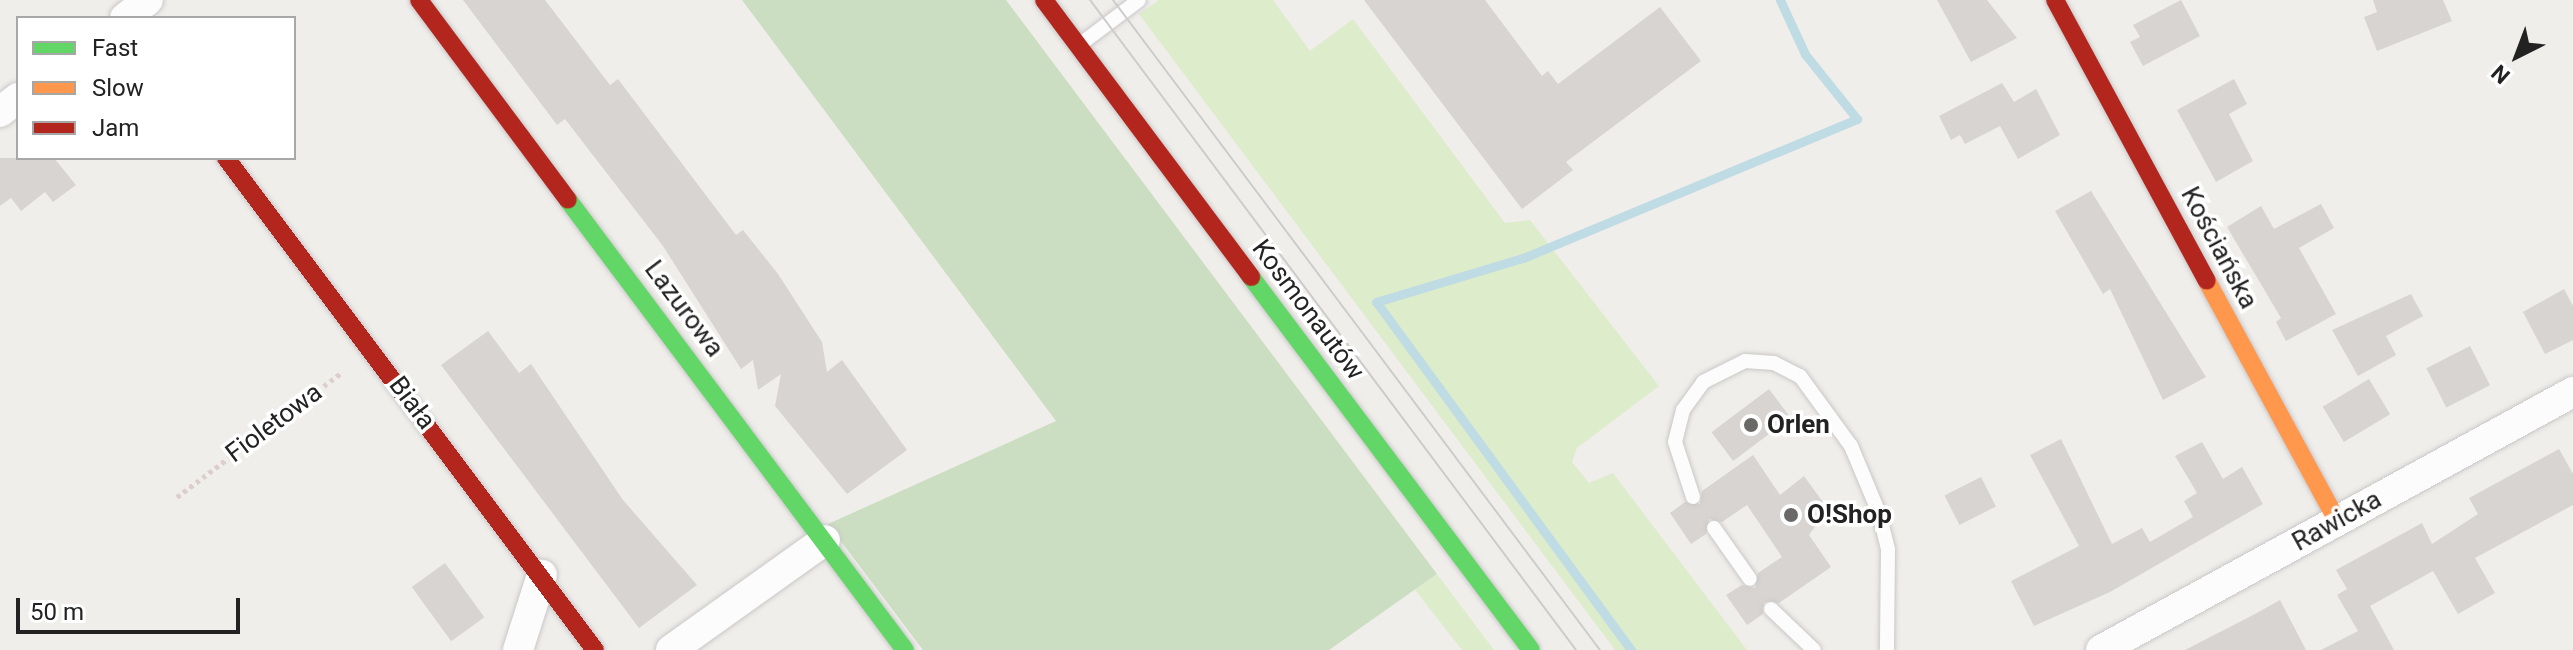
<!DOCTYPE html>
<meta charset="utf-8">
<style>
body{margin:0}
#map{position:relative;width:2573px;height:650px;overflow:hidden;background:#f0eeeb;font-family:Roboto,sans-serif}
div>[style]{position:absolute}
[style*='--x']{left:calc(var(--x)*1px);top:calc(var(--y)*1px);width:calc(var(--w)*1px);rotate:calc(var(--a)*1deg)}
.grass>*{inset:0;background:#ddeccb}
.forest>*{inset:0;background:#cbdec1}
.stream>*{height:9px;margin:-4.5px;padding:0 4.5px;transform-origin:4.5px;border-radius:4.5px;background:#bfdbe3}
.building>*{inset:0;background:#d7d4d2;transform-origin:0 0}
.path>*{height:5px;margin-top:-2.5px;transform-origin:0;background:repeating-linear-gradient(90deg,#dccecd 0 4px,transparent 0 8px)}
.roads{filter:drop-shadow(0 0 2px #c9c8c7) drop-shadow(0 0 2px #c9c8c7)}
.lane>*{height:14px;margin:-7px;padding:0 7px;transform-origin:7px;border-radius:7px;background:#fdfcfc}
.street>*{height:30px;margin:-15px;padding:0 15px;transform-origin:15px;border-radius:15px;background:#fdfcfc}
.fast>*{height:18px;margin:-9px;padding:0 9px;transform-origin:9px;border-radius:9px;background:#63d668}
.slow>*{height:18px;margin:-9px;padding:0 9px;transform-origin:9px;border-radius:9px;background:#ff974d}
.jam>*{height:18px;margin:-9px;padding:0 9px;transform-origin:9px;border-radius:9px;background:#b3261e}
.tram>*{height:2px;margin:-1px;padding:0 1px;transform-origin:1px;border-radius:1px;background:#ccc}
.dots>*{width:22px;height:22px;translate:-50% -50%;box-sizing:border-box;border:4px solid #fff;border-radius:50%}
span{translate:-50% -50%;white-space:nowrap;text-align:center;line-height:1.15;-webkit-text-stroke:7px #fff;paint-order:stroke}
.street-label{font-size:26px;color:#222}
.poi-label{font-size:26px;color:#222;font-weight:700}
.left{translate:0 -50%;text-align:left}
.legend{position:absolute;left:16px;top:16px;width:280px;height:144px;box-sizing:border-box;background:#fff;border:2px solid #a7a7a7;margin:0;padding:10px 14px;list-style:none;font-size:24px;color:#222}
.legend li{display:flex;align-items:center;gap:16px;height:40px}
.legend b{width:40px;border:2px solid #a7a7a7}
.north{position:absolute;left:2477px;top:16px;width:80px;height:80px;-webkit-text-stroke:6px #fff;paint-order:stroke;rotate:222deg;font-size:22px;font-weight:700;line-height:32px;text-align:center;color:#222}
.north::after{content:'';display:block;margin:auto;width:28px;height:36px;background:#222;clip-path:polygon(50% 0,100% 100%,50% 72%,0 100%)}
.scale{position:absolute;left:16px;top:598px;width:224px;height:36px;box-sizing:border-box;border:4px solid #222;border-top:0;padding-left:10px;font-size:24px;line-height:28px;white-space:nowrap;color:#222;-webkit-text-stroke:6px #fff;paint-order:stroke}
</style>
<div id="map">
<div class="grass">
<i style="clip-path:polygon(1159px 0,1273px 0,1310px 51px,1353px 19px,1505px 223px,1530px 220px,1659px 386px,1577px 448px,1572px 462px,1589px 483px,1613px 473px,1747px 650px,1615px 650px,1139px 14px)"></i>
<i style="clip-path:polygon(1437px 574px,1494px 650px,1462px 650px,1415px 590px)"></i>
</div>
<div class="forest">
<i style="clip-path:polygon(742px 0,1006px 0,1437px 574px,1329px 650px,923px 650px,828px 524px,1056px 421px)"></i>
</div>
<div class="stream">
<i style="--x:1631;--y:650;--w:431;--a:-126.2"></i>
<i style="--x:1376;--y:302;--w:153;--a:-16.7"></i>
<i style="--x:1523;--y:258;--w:362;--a:-22.6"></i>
<i style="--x:1857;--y:119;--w:83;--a:-128.7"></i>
<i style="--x:1805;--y:54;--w:60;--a:-114.8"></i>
</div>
<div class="building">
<i style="clip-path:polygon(463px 0,545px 0,610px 85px,618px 79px,736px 235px,743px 230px,778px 274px,822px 342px,827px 372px,842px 360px,907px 450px,847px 494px,775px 406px,781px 374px,758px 390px,753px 360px,741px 369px,663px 246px,565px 119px,557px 125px)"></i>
<i style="clip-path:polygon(1364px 0,1485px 0,1542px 76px,1548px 71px,1558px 84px,1660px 7px,1701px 61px,1566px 162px,1573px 170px,1522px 209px)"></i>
<i style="clip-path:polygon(1937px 0,1987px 0,2017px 38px,1971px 62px)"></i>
<i style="clip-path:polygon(2181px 0,2200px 36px,2143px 66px,2130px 42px,2140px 37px,2133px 25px)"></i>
<i style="clip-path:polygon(2373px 0,2443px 0,2452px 21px,2377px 51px,2364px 17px,2377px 12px)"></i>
<i style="clip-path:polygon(2234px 79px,2247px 104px,2229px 114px,2253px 161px,2216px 182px,2177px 110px)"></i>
<i style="clip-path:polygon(2002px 83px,2014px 102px,2036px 89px,2060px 135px,2018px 159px,2000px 126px,1965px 144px,1960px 135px,1951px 140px,1939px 116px)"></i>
<i style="clip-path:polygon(0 158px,54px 158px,76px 185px,53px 202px,45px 192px,21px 211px,11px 198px,0 206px)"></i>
<i style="clip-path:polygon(2091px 191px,2206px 377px,2163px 400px,2110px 289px,2103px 294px,2055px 211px)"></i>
<i style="clip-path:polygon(2321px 204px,2334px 228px,2299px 248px,2336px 314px,2286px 341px,2276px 322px,2281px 318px,2227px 227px,2261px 206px,2274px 229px)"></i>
<i style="clip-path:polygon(2564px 289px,2573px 306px,2573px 340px,2545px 354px,2523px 312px)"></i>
<i style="clip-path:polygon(2411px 294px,2423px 316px,2386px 336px,2396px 355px,2358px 376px,2332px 330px)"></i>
<i style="clip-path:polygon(488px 331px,519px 373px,531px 364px,623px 500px,697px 585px,639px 628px,441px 365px)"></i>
<i style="left:2470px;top:346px;width:44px;height:49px;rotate:63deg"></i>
<i style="left:2369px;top:379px;width:41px;height:54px;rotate:59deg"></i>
<i style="left:1769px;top:389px;width:36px;height:72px;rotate:53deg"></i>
<i style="clip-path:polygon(2061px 439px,2112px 544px,2142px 528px,2150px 542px,2193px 517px,2184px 501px,2197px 493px,2175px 456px,2202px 442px,2223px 479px,2242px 467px,2263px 504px,2110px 592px,2034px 626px,2011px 581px,2079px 546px,2030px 455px)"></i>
<i style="clip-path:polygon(2559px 449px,2573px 474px,2573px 505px,2475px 558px,2495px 593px,2458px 614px,2433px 571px,2370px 606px,2394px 650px,2321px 650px,2358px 631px,2337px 595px,2347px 589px,2336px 570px,2422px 523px,2432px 544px,2478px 514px,2469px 498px)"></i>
<i style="clip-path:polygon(1753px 455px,1780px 495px,1804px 476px,1828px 509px,1809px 535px,1831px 567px,1779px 603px,1764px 602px,1763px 614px,1747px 625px,1726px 595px,1742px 585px,1755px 588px,1758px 573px,1782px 557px,1747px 505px,1722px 522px,1709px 519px,1706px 534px,1691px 544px,1670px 513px,1685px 502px,1700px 504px,1702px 491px)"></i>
<i style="left:1981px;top:477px;width:33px;height:41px;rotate:63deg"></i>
<i style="left:445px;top:563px;width:67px;height:41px;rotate:54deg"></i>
<i style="clip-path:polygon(2280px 600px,2306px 650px,2185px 650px,2255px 614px)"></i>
</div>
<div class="path">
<i style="--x:177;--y:497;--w:207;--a:-37.1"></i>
</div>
<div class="roads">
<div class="lane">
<i style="--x:1082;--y:43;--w:71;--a:-37"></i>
<i style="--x:1693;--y:497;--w:58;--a:-108.1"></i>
<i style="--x:1675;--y:442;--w:33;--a:-76"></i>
<i style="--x:1683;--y:410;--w:34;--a:-54"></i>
<i style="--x:1703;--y:382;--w:47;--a:-26.6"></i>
<i style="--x:1745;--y:361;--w:29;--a:4"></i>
<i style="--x:1774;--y:363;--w:29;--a:27"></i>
<i style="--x:1800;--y:376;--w:87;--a:53.9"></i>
<i style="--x:1851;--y:446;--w:73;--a:67.3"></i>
<i style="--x:1879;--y:513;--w:38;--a:76"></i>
<i style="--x:1888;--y:550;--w:100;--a:90.6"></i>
<i style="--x:1714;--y:528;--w:62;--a:54.8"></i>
<i style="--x:1771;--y:609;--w:59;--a:43.6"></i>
</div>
<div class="street">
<i style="--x:125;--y:18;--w:29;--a:-38"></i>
<i style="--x:0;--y:112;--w:23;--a:-38"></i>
<i style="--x:518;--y:650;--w:79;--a:-72.3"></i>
<i style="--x:671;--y:650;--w:189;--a:-35.5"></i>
<i style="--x:2101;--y:650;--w:538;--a:-28.66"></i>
</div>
<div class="fast">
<i style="--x:568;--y:200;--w:562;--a:53.17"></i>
<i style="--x:1251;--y:277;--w:466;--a:53.1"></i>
</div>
<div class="slow">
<i style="--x:2207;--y:281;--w:274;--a:61.5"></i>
</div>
<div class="jam">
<i style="--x:419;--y:0;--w:249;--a:53.3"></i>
<i style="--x:1044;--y:0;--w:346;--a:53.2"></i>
<i style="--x:2055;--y:0;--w:319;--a:61.6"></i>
<i style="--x:226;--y:158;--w:615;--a:53.13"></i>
</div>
</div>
<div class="tram">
<i style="--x:1090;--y:0;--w:812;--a:53.21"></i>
<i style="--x:1113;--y:0;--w:812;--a:53.16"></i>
</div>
<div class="dots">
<i style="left:1751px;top:425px;background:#6a6968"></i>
<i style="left:1791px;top:515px;background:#6a6968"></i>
</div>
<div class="street-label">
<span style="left:2219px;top:248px;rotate:62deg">Kościańska</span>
<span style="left:684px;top:309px;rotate:53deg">Lazurowa</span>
<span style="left:1308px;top:310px;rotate:53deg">Kosmonautów</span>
<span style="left:412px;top:403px;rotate:53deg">Biała</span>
<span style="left:274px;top:423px;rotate:-37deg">Fioletowa</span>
<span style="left:2337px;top:521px;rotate:-29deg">Rawicka</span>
</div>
<div class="poi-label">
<span class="left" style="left:1767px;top:425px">Orlen</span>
<span class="left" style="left:1807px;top:515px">O!Shop</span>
</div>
<ul class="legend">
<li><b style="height:10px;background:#63d668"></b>Fast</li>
<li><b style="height:10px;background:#ff974d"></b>Slow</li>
<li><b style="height:10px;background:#b3261e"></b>Jam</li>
</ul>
<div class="north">N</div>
<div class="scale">50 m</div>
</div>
